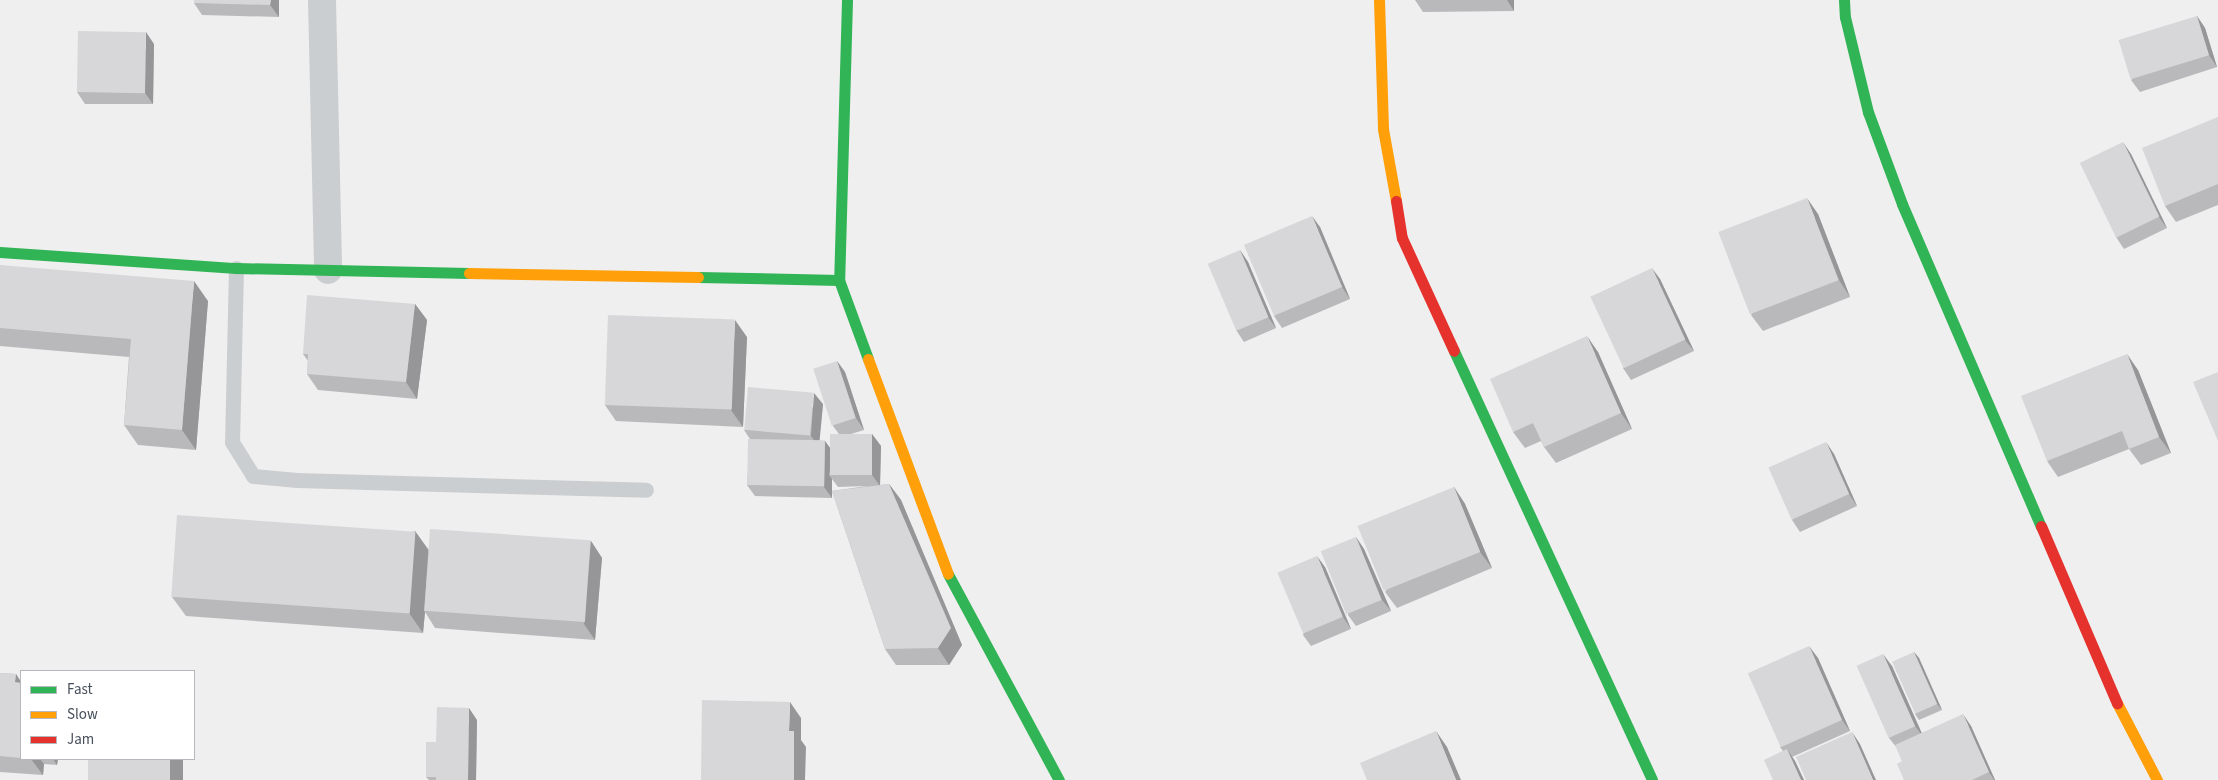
<!DOCTYPE html>
<style>
body{margin:0}
#map{position:relative;width:2218px;height:780px;overflow:hidden;background:#f0efef;font-family:"Source Sans 3",sans-serif}
div>[style]{position:absolute}
[style*='--x']{left:calc(var(--x)*1px);top:calc(var(--y)*1px);width:calc(var(--w)*1px);rotate:calc(var(--a)*1deg)}
.lane>*{height:15px;margin:-7.5px;padding:0 7.5px;transform-origin:7.5px;border-radius:7.5px;background:#cbced0}
.street>*{height:28px;margin:-14px;padding:0 14px;transform-origin:14px;border-radius:14px;background:#cbced0}
.fast>*{height:11px;margin:-5.5px;padding:0 5.5px;transform-origin:5.5px;border-radius:5.5px;background:#30b455}
.slow>*{height:11px;margin:-5.5px;padding:0 5.5px;transform-origin:5.5px;border-radius:5.5px;background:#ff9f0a}
.jam>*{height:11px;margin:-5.5px;padding:0 5.5px;transform-origin:5.5px;border-radius:5.5px;background:#e5322d}
.wall>*{inset:0;background:#b9b9bb}
.shaded-wall>*{inset:0;background:#969698;transform-origin:0 0}
.building>*{inset:0;background:#d7d7d9;transform-origin:0 0}
span{translate:-50% -50%;white-space:nowrap;text-align:center;line-height:1.15;-webkit-text-stroke:5px #fff;paint-order:stroke}
.legend{position:absolute;left:20px;top:670px;width:175px;height:90px;box-sizing:border-box;background:#fff;border:1px solid #b5b9bd;margin:0;padding:6px 9px;list-style:none;font-size:15px;color:#474f5b}
.legend li{display:flex;align-items:center;gap:10px;height:25px}
.legend b{width:25px;border:1px solid #b5b9bd}
</style>
<div id="map">
<div class="lane">
<i style="--x:236;--y:268;--w:174;--a:91.3"></i>
<i style="--x:232;--y:442;--w:40;--a:58"></i>
<i style="--x:253;--y:476;--w:44;--a:5.2"></i>
<i style="--x:297;--y:480;--w:349;--a:1.6"></i>
</div>
<div class="street">
<i style="--x:322;--y:0;--w:270;--a:88.7"></i>
</div>
<div class="fast">
<i style="--x:847;--y:0;--w:280;--a:91.6"></i>
<i style="--x:839;--y:280;--w:84;--a:69.8"></i>
<i style="--x:1844;--y:0;--w:17;--a:87"></i>
<i style="--x:1845;--y:17;--w:98;--a:76.4"></i>
<i style="--x:1868;--y:112;--w:98;--a:69.7"></i>
<i style="--x:1902;--y:204;--w:351;--a:66.7"></i>
<i style="--x:0;--y:252;--w:237;--a:3.9"></i>
<i style="--x:236;--y:268;--w:233;--a:1.2"></i>
<i style="--x:698;--y:277;--w:141;--a:1.2"></i>
<i style="--x:1454;--y:351;--w:472;--a:65.2"></i>
<i style="--x:948;--y:574;--w:234;--a:61.7"></i>
</div>
<div class="slow">
<i style="--x:1379;--y:0;--w:129;--a:88.2"></i>
<i style="--x:1383;--y:129;--w:73;--a:79.8"></i>
<i style="--x:469;--y:273;--w:229;--a:1"></i>
<i style="--x:868;--y:359;--w:229;--a:69.6"></i>
<i style="--x:2117;--y:703;--w:87;--a:62.5"></i>
</div>
<div class="jam">
<i style="--x:1396;--y:201;--w:37;--a:81"></i>
<i style="--x:1402;--y:238;--w:124;--a:65.3"></i>
<i style="--x:2041;--y:526;--w:193;--a:66.8"></i>
</div>
<div class="wall">
<i style="clip-path:polygon(279px 0,279px 17px,202px 15px,194px 3px)"></i>
<i style="clip-path:polygon(1415px 0,1514px 0,1514px 11px,1423px 12px)"></i>
<i style="clip-path:polygon(2197px 16px,2205px 28px,2217px 67px,2140px 92px,2131px 80px)"></i>
<i style="clip-path:polygon(154px 44px,153px 104px,85px 104px,77px 92px)"></i>
<i style="clip-path:polygon(2218px 117px,2218px 205px,2176px 222px,2165px 206px)"></i>
<i style="clip-path:polygon(2131px 154px,2167px 228px,2124px 249px,2116px 237px)"></i>
<i style="clip-path:polygon(1818px 214px,1850px 297px,1763px 331px,1751px 315px)"></i>
<i style="clip-path:polygon(1320px 227px,1350px 299px,1282px 328px,1274px 316px)"></i>
<i style="clip-path:polygon(1240px 250px,1248px 262px,1276px 328px,1244px 342px,1236px 330px)"></i>
<i style="clip-path:polygon(0 265px,208px 301px,196px 450px,138px 445px,124px 425px,129px 357px,0 346px)"></i>
<i style="clip-path:polygon(1660px 279px,1694px 351px,1631px 380px,1623px 368px)"></i>
<i style="clip-path:polygon(415px 304px,427px 320px,417px 399px,318px 390px,307px 374px,308px 361px,303px 354px)"></i>
<i style="clip-path:polygon(747px 337px,743px 427px,616px 421px,605px 405px)"></i>
<i style="clip-path:polygon(1598px 352px,1632px 429px,1556px 463px,1544px 447px,1541px 441px,1525px 448px,1513px 432px)"></i>
<i style="clip-path:polygon(evenodd,837px 361px,845px 372px,864px 430px,851px 434px,872px 434px,881px 446px,880px 485px,889px 484px,901px 500px,962px 645px,949px 665px,896px 665px,885px 649px,832px 491px,832px 498px,755px 496px,747px 485px,750px 439px,744px 430px,823px 404px,819px 441px,825px 441px,830px 448px,839px 434px,833px 426px,837px 361px,832px 479px,838px 487px,867px 486px,832px 491px,832px 479px)"></i>
<i style="clip-path:polygon(2138px 370px,2171px 453px,2141px 465px,2129px 449px,2058px 477px,2047px 461px)"></i>
<i style="clip-path:polygon(1834px 454px,1857px 506px,1800px 532px,1792px 520px)"></i>
<i style="clip-path:polygon(1454px 487px,1465px 504px,1492px 568px,1397px 608px,1385px 592px)"></i>
<i style="clip-path:polygon(415px 531px,429px 550px,591px 541px,602px 558px,595px 640px,435px 628px,425px 612px,423px 633px,186px 616px,172px 597px)"></i>
<i style="clip-path:polygon(1356px 537px,1364px 549px,1391px 611px,1356px 626px,1348px 615px)"></i>
<i style="clip-path:polygon(1325px 567px,1351px 629px,1311px 646px,1303px 635px)"></i>
<i style="clip-path:polygon(1914px 652px,1919px 658px,1942px 710px,1919px 720px,1915px 714px)"></i>
<i style="clip-path:polygon(1818px 658px,1850px 731px,1792px 757px,1795px 761px,1804px 780px,1773px 780px,1783px 751px,1780px 747px)"></i>
<i style="clip-path:polygon(1892px 666px,1921px 733px,1971px 726px,1995px 780px,1904px 780px,1902px 761px,1897px 748px,1889px 738px)"></i>
<i style="clip-path:polygon(0 673px,16px 674px,21px 682px,21px 759px,58px 759px,57px 765px,44px 764px,43px 775px,0 772px)"></i>
<i style="clip-path:polygon(477px 720px,476px 780px,429px 780px,426px 777px,436px 742px)"></i>
</div>
<div class="shaded-wall">
<i style="clip-path:polygon(271px 0,279px 0,279px 17px,270px 5px)"></i>
<i style="clip-path:polygon(1507px 0,1514px 0,1514px 11px)"></i>
<i style="clip-path:polygon(2197px 16px,2205px 28px,2217px 67px,2209px 55px)"></i>
<i style="clip-path:polygon(146px 32px,154px 44px,153px 104px,145px 93px)"></i>
<i style="clip-path:polygon(2123px 142px,2131px 154px,2167px 228px,2159px 217px)"></i>
<i style="clip-path:polygon(1807px 198px,1818px 214px,1850px 297px,1839px 280px)"></i>
<i style="clip-path:polygon(1312px 216px,1320px 227px,1350px 299px,1342px 287px)"></i>
<i style="clip-path:polygon(1240px 250px,1248px 262px,1276px 328px,1268px 317px)"></i>
<i style="clip-path:polygon(1652px 268px,1660px 279px,1694px 351px,1685px 340px)"></i>
<i style="clip-path:polygon(194px 281px,208px 301px,196px 450px,182px 430px)"></i>
<i style="clip-path:polygon(415px 304px,427px 320px,417px 399px,406px 382px)"></i>
<i style="clip-path:polygon(735px 320px,747px 337px,743px 427px,731px 410px)"></i>
<i style="clip-path:polygon(1587px 336px,1598px 352px,1632px 429px,1621px 413px)"></i>
<i style="clip-path:polygon(2127px 354px,2138px 370px,2171px 453px,2159px 437px)"></i>
<i style="clip-path:polygon(837px 361px,845px 372px,864px 430px,856px 418px)"></i>
<i style="clip-path:polygon(814px 393px,823px 404px,819px 447px,811px 436px)"></i>
<i style="clip-path:polygon(872px 434px,881px 446px,880px 486px,872px 475px)"></i>
<i style="clip-path:polygon(825px 441px,833px 452px,829px 475px,832px 479px,832px 498px,824px 487px)"></i>
<i style="clip-path:polygon(1826px 442px,1834px 454px,1857px 506px,1849px 494px)"></i>
<i style="clip-path:polygon(889px 484px,901px 500px,962px 645px,949px 665px,938px 648px)"></i>
<i style="clip-path:polygon(1454px 487px,1465px 504px,1492px 568px,1480px 552px)"></i>
<i style="clip-path:polygon(415px 531px,429px 551px,424px 611px,425px 612px,423px 633px,409px 613px)"></i>
<i style="clip-path:polygon(1356px 537px,1364px 549px,1391px 611px,1382px 600px)"></i>
<i style="clip-path:polygon(591px 541px,602px 558px,595px 640px,584px 624px)"></i>
<i style="clip-path:polygon(1317px 556px,1325px 567px,1351px 629px,1343px 617px)"></i>
<i style="clip-path:polygon(1809px 646px,1818px 658px,1850px 731px,1842px 720px)"></i>
<i style="clip-path:polygon(1914px 652px,1919px 658px,1942px 710px,1937px 704px)"></i>
<i style="clip-path:polygon(1883px 654px,1892px 666px,1924px 738px,1915px 726px)"></i>
<i style="clip-path:polygon(16px 674px,21px 682px,21px 691px,15px 682px)"></i>
<i style="clip-path:polygon(790px 702px,801px 718px,801px 740px,806px 747px,805px 780px,794px 780px,789px 731px)"></i>
<i style="clip-path:polygon(469px 708px,477px 720px,476px 780px,468px 780px)"></i>
<i style="clip-path:polygon(1963px 714px,1971px 726px,1995px 780px,1994px 780px,1989px 772px)"></i>
<i style="clip-path:polygon(1436px 731px,1447px 747px,1461px 780px,1456px 780px)"></i>
<i style="clip-path:polygon(1852px 732px,1860px 744px,1876px 780px,1873px 780px)"></i>
<i style="clip-path:polygon(1787px 749px,1795px 761px,1804px 780px,1801px 780px)"></i>
<i style="clip-path:polygon(31px 759px,40px 759px,44px 764px,43px 775px)"></i>
<i style="clip-path:polygon(53px 759px,58px 759px,57px 765px)"></i>
<i style="left:170px;top:759px;width:13px;height:21px"></i>
</div>
<div class="building">
<i style="clip-path:polygon(194px 0,271px 0,270px 5px,194px 3px)"></i>
<i style="left:2197px;top:16px;width:41px;height:82px;rotate:73deg"></i>
<i style="left:78px;top:31px;width:68px;height:61px;rotate:1deg"></i>
<i style="clip-path:polygon(2218px 117px,2218px 184px,2165px 206px,2142px 148px)"></i>
<i style="left:2123px;top:142px;width:83px;height:48px;rotate:64deg"></i>
<i style="left:1807px;top:198px;width:88px;height:95px;rotate:69deg"></i>
<i style="left:1312px;top:216px;width:77px;height:74px;rotate:67deg"></i>
<i style="left:1240px;top:250px;width:73px;height:35px;rotate:67deg"></i>
<i style="clip-path:polygon(0 265px,194px 281px,182px 430px,124px 425px,131px 339px,0 328px)"></i>
<i style="left:1652px;top:268px;width:79px;height:68px;rotate:65deg"></i>
<i style="clip-path:polygon(307px 295px,415px 304px,406px 382px,307px 374px,308px 354px,303px 354px)"></i>
<i style="left:608px;top:315px;width:127px;height:90px;rotate:2deg"></i>
<i style="clip-path:polygon(1587px 336px,1621px 413px,1544px 447px,1533px 423px,1513px 432px,1490px 379px)"></i>
<i style="clip-path:polygon(2127px 354px,2159px 437px,2129px 449px,2122px 431px,2047px 461px,2021px 396px)"></i>
<i style="left:837px;top:361px;width:60px;height:25px;rotate:72deg"></i>
<i style="clip-path:polygon(2218px 372px,2218px 441px,2193px 382px)"></i>
<i style="left:748px;top:387px;width:66px;height:43px;rotate:5deg"></i>
<i style="left:830px;top:434px;width:42px;height:41px"></i>
<i style="left:748px;top:439px;width:77px;height:46px;rotate:1deg"></i>
<i style="left:1826px;top:442px;width:57px;height:63px;rotate:66deg"></i>
<i style="clip-path:polygon(889px 484px,951px 628px,938px 648px,885px 649px,832px 491px)"></i>
<i style="left:1454px;top:487px;width:70px;height:104px;rotate:68deg"></i>
<i style="left:177px;top:515px;width:239px;height:82px;rotate:4deg"></i>
<i style="left:430px;top:529px;width:161px;height:82px;rotate:4deg"></i>
<i style="left:1356px;top:537px;width:68px;height:38px;rotate:68deg"></i>
<i style="left:1317px;top:556px;width:66px;height:43px;rotate:67deg"></i>
<i style="left:1809px;top:646px;width:81px;height:67px;rotate:66deg"></i>
<i style="left:1914px;top:652px;width:57px;height:24px;rotate:66deg"></i>
<i style="left:1883px;top:654px;width:79px;height:29px;rotate:66deg"></i>
<i style="clip-path:polygon(0 673px,16px 674px,15px 682px,21px 683px,21px 758px,0 756px)"></i>
<i style="clip-path:polygon(702px 700px,790px 702px,789px 731px,794px 731px,794px 780px,701px 780px)"></i>
<i style="clip-path:polygon(437px 707px,469px 708px,468px 780px,436px 780px,436px 777px,426px 777px,426px 742px,436px 742px)"></i>
<i style="clip-path:polygon(1963px 714px,1989px 772px,1972px 780px,1904px 780px,1897px 764px,1902px 761px,1895px 745px)"></i>
<i style="clip-path:polygon(1436px 731px,1456px 780px,1367px 780px,1360px 763px)"></i>
<i style="clip-path:polygon(1852px 732px,1873px 780px,1806px 780px,1796px 757px)"></i>
<i style="clip-path:polygon(1787px 749px,1801px 780px,1773px 780px,1764px 760px)"></i>
<i style="left:88px;top:759px;width:82px;height:21px"></i>
</div>
<ul class="legend">
<li><b style="height:6px;background:#30b455"></b>Fast</li>
<li><b style="height:6px;background:#ff9f0a"></b>Slow</li>
<li><b style="height:6px;background:#e5322d"></b>Jam</li>
</ul>
</div>
